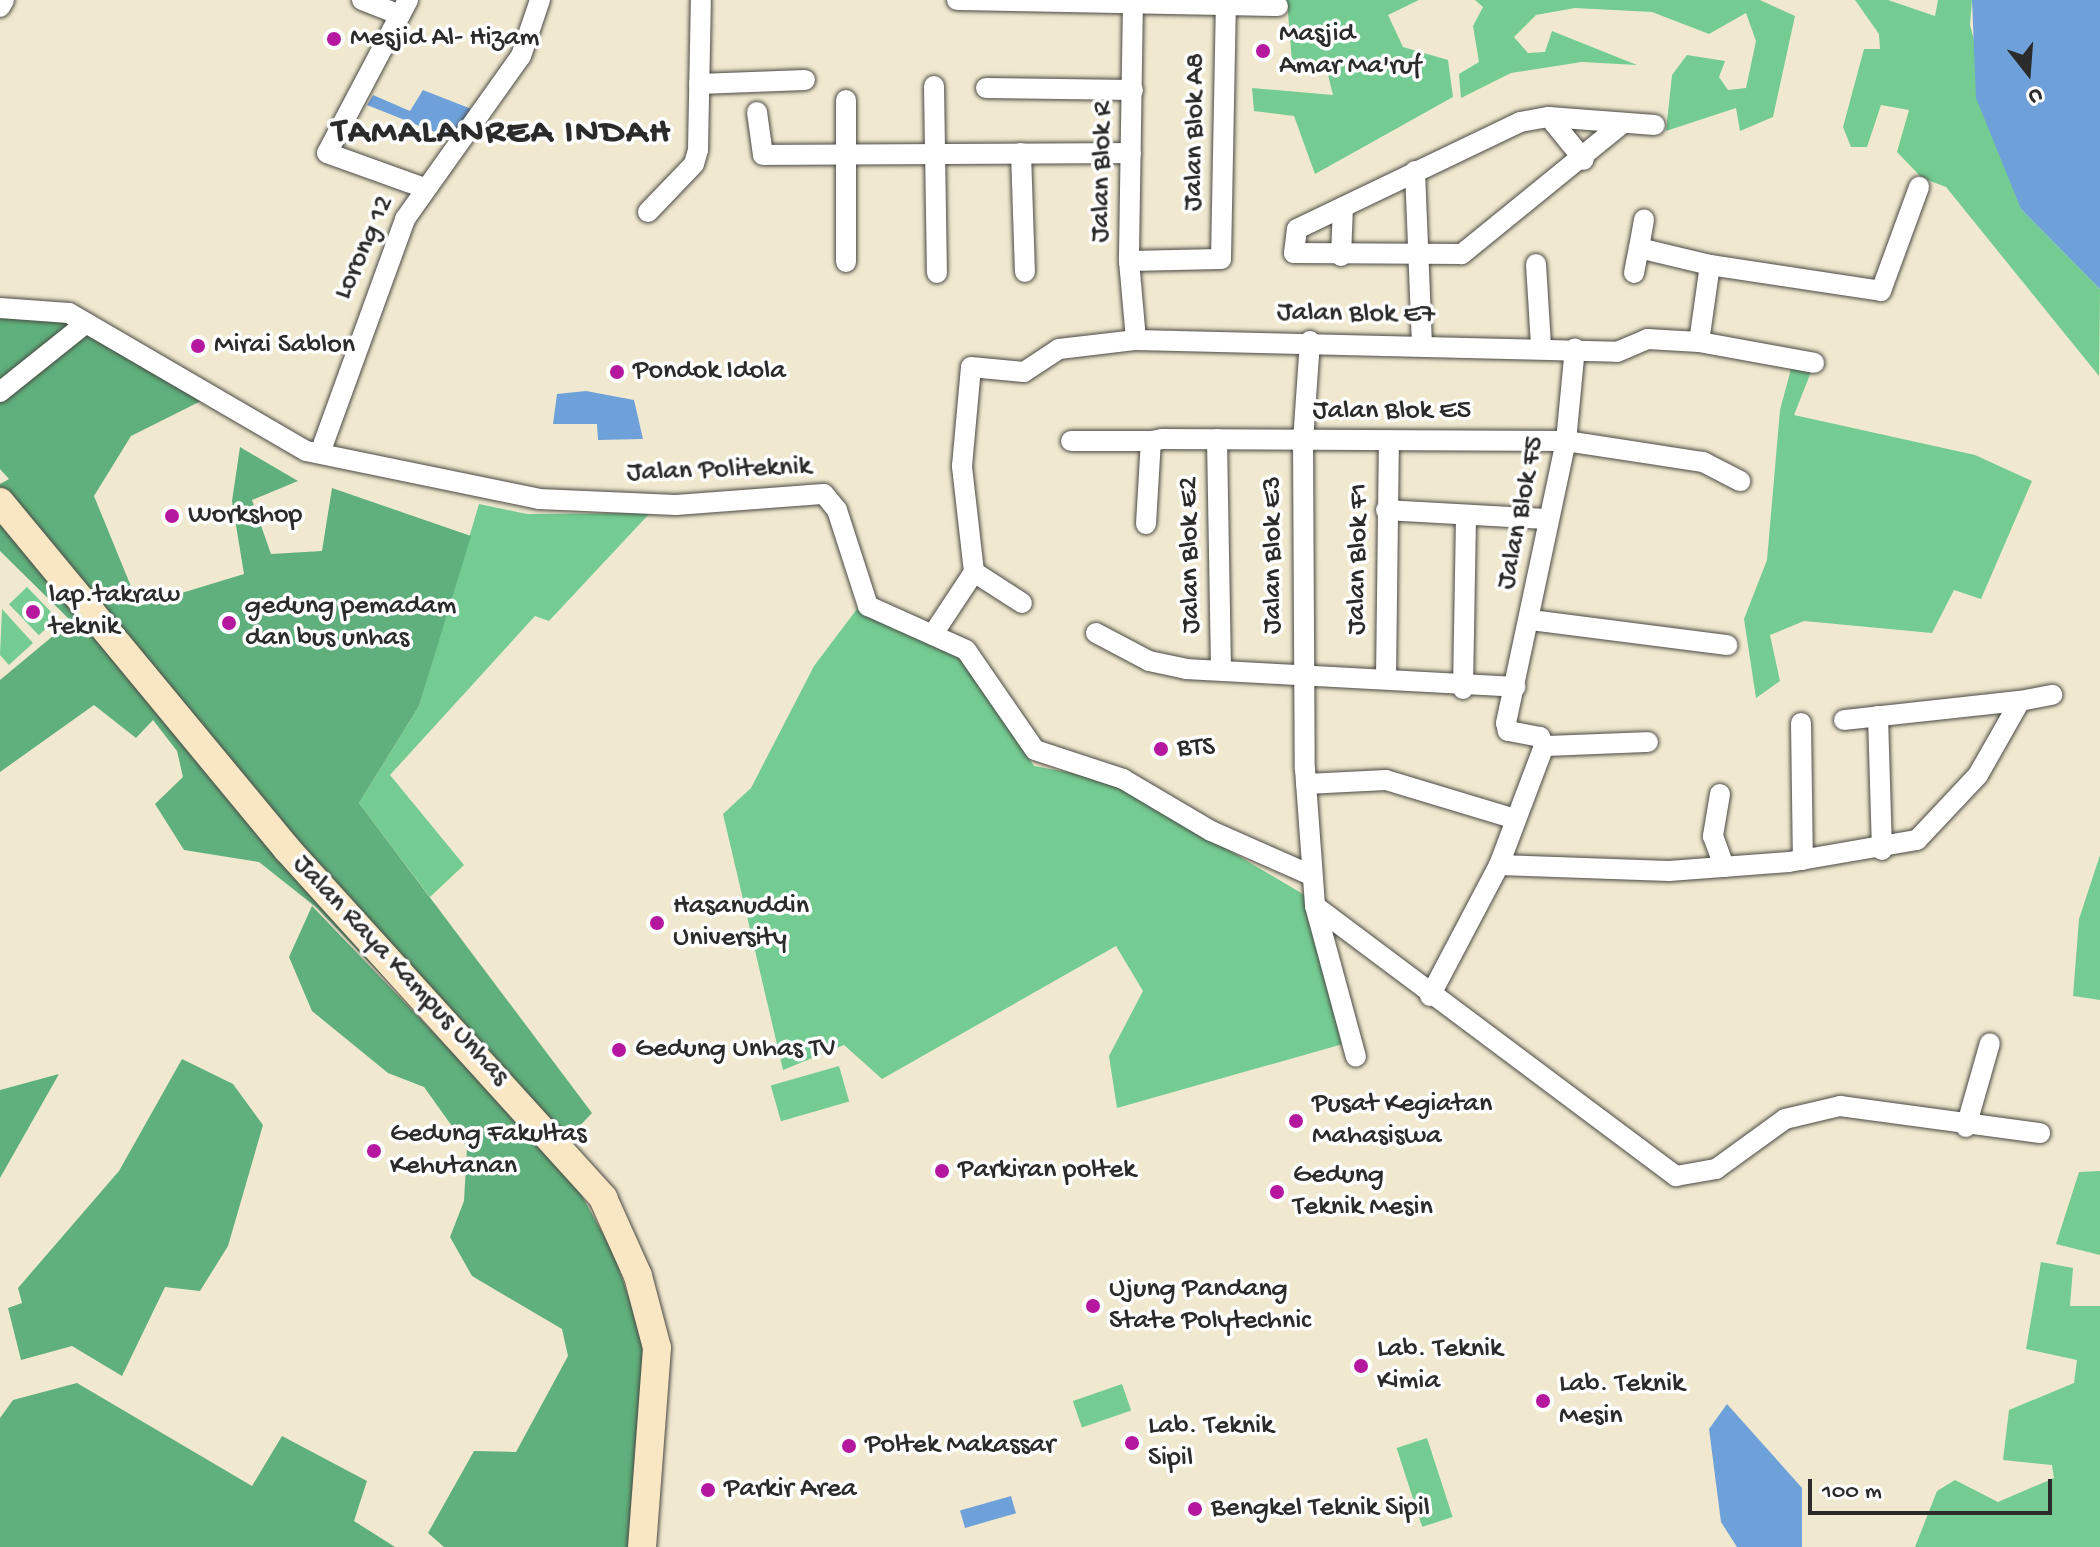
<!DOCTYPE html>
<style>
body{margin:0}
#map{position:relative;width:2100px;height:1547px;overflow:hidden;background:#f1e9cf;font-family:"Gochi Hand",sans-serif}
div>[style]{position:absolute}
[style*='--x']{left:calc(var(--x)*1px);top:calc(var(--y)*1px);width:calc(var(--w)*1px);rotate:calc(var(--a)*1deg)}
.green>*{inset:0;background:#74cc92;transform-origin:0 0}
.forest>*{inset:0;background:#5fb07c}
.water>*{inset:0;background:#6ea0d9;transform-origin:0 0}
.roads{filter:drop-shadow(0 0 2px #494844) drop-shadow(0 0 2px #494844)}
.street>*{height:20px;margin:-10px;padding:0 10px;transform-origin:10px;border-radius:10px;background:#fff}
.secondary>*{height:28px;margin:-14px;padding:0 14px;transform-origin:14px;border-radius:14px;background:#f9e7c3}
.dots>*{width:22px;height:22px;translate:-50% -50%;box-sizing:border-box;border:4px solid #fff;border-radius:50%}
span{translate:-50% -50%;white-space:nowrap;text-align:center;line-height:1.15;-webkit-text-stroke:7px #fff;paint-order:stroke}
.poi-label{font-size:28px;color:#2b2b2b}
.left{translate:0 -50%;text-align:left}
.street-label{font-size:28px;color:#2b2b2b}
.district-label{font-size:36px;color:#2b2b2b;font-weight:700;letter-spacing:2px}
.north{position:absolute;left:1988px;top:32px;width:80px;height:80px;-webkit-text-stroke:6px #fff;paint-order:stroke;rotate:163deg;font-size:22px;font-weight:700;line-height:32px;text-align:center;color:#2b2b2b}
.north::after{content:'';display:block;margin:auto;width:28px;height:36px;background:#2b2b2b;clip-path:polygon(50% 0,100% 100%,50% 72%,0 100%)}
.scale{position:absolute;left:1808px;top:1479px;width:244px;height:36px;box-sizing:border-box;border:4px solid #2b2b2b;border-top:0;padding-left:10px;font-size:24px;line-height:28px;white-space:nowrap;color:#2b2b2b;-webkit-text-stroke:6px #fff;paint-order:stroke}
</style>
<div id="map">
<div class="green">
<i style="clip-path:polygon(1287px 0,1419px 0,1388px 15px,1403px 47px,1448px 60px,1453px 97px,1315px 174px,1294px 116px,1254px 111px,1252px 88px,1333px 95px,1327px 71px,1292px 62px)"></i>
<i style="clip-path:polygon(1475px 0,1760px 0,1795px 16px,1773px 117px,1740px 131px,1736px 108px,1666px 131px,1672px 75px,1687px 55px,1725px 61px,1719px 77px,1728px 90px,1746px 88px,1756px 41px,1746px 13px,1709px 34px,1652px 12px,1575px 8px,1536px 15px,1514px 37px,1528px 53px,1545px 52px,1552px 31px,1637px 65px,1582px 62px,1511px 73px,1461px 98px,1459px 74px,1479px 62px,1473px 26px,1483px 7px)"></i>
<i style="clip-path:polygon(1855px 0,1888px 0,1935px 16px,1938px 0,1972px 0,1970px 25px,2021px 209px,2100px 289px,2099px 376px,1946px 187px,1922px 178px,1897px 152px,1909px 110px,1881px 105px,1867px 147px,1851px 147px,1843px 127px,1864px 49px,1880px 49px,1879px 34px)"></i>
<i style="clip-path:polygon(1795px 354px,1811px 372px,1794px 415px,1975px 455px,2032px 481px,1981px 599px,1954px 590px,1932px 633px,1804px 621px,1770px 635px,1780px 681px,1756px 698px,1744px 619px,1767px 560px,1780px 410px)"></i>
<i style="clip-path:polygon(479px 504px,527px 514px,650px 513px,549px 621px,535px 616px,390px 775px,464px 865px,430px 897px,359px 803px,419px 706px)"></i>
<i style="left:27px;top:587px;width:43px;height:25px;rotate:46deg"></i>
<i style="clip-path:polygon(860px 605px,893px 629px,959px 653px,1034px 766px,1110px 780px,1308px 897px,1343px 1044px,1117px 1108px,1109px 1056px,1143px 991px,1116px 946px,882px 1079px,844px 1045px,783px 1070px,723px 814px,751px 788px,814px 666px)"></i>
<i style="clip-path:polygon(2px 609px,33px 643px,9px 665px,0 655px)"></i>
<i style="clip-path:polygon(2100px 855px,2100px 1000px,2073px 996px,2079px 919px)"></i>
<i style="left:839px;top:1066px;width:37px;height:71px;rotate:74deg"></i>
<i style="clip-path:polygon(2100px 1171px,2100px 1255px,2056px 1244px,2079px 1172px)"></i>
<i style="clip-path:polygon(2041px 1262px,2073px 1268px,2070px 1306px,2100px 1306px,2100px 1547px,1915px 1547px,1937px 1491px,1955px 1480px,1998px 1502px,2054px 1478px,2052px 1465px,2003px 1460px,2009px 1410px,2074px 1383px,2077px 1360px,2026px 1349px)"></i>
<i style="left:1122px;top:1384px;width:28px;height:52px;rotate:71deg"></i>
<i style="left:1427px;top:1438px;width:83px;height:32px;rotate:72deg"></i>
</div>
<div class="forest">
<i style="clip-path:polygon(0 315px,55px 318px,109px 341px,203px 400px,131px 436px,94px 496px,139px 606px,244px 574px,232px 501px,240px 447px,298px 481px,252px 500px,271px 554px,322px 551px,332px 488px,471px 536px,419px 706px,359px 803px,592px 1113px,571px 1135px,549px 1149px,317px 908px,259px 862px,184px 850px,155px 804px,183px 777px,177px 751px,153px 720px,136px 738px,94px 705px,0 772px,0 680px,71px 621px,0 551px,0 484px,9px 479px,0 469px)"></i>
<i style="clip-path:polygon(312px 906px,571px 1176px,614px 1254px,647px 1352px,628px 1547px,444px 1547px,428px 1533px,474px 1451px,516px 1452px,568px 1356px,562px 1329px,472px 1276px,450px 1237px,464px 1201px,467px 1147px,424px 1087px,388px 1073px,312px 1011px,289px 957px)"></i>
<i style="clip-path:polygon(182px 1059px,233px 1084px,263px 1125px,228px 1246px,200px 1291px,165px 1287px,122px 1376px,72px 1346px,21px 1360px,8px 1308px,22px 1303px,18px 1288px,119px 1171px)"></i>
<i style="clip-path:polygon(59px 1074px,0 1178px,0 1090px)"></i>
<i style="clip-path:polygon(77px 1383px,252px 1486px,282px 1436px,367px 1481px,354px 1521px,395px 1547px,0 1547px,0 1418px,13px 1400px)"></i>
</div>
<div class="water">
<i style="clip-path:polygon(1972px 0,2100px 0,2100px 289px,2021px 209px,1976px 98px)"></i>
<i style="clip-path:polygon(423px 90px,474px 110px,455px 140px,367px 105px,373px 95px,410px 111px)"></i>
<i style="clip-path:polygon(586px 391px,634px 400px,643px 439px,598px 440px,597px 424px,553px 424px,557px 394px)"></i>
<i style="clip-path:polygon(1727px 1404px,1802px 1488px,1802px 1547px,1737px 1547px,1721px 1522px,1709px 1429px)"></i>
<i style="left:1011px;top:1496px;width:18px;height:53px;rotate:74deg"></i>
</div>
<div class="roads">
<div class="street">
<i style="--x:362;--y:0;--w:41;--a:21.5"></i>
<i style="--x:408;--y:0;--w:173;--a:117.9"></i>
<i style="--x:327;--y:153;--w:103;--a:19.8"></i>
<i style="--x:957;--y:0;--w:321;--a:1.1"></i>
<i style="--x:1133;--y:0;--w:261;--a:90.9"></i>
<i style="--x:1129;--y:261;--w:79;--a:84.9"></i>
<i style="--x:0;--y:7;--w:8;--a:-60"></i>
<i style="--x:699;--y:84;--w:106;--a:-2.2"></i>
<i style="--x:934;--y:86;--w:187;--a:89.1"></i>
<i style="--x:986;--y:88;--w:147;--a:0.8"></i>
<i style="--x:846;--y:100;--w:162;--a:90"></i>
<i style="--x:757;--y:112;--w:43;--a:82.1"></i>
<i style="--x:763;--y:155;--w:368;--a:-0.3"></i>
<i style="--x:1549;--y:117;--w:55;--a:50.9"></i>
<i style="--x:1623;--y:123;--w:208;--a:140.9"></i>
<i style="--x:1462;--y:254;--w:168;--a:-179.7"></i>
<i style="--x:1294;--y:253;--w:24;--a:-83"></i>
<i style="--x:1297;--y:229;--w:247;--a:-25.6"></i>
<i style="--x:1520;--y:122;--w:29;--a:-10"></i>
<i style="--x:1549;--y:117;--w:106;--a:4.3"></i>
<i style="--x:1021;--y:153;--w:119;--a:88.1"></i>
<i style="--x:1415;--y:171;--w:173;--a:87.7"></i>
<i style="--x:648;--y:212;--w:66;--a:-46.2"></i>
<i style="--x:694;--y:164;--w:15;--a:-74"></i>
<i style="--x:698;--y:150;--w:150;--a:-88.9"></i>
<i style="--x:1639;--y:248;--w:29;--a:-80"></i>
<i style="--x:1341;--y:256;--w:49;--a:-87.7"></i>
<i style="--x:1129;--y:261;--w:92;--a:-1.2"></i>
<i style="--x:1221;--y:259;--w:259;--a:-88.9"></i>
<i style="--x:1536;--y:264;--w:81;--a:86.5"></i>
<i style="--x:1634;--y:273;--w:25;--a:-79"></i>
<i style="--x:1639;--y:248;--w:73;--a:13.5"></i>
<i style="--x:0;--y:308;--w:69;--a:4.1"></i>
<i style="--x:69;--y:313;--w:274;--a:30.2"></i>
<i style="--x:306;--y:451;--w:238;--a:11.6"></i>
<i style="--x:539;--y:499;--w:137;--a:2.5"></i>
<i style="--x:676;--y:505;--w:148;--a:-4.3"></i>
<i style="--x:824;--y:494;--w:21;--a:51"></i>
<i style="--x:837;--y:510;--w:101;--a:72.1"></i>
<i style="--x:868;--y:606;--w:107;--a:24.2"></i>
<i style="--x:966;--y:650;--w:121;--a:55.4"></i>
<i style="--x:1035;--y:750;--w:93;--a:18.2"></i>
<i style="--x:1123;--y:779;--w:102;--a:30.6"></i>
<i style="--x:1211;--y:831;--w:111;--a:23.8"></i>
<i style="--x:1310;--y:341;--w:99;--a:94"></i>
<i style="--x:1303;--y:440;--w:329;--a:89.7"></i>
<i style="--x:1305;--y:769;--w:137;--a:85.8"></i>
<i style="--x:1315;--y:906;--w:156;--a:74.8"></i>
<i style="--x:1699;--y:342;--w:117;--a:10.3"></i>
<i style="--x:0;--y:392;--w:110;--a:-38.7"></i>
<i style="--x:1217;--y:439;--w:231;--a:89"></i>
<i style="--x:1071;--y:441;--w:80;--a:0"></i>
<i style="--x:320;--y:453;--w:249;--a:-70"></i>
<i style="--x:405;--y:219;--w:200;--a:-54.6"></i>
<i style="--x:521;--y:56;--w:59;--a:-71.3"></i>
<i style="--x:1386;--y:510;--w:159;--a:3.2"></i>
<i style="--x:1146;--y:524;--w:83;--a:-86.6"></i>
<i style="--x:1151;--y:441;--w:11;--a:-10"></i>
<i style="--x:1162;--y:439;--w:404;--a:0.3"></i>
<i style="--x:1566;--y:441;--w:139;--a:8.7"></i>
<i style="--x:1703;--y:462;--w:42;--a:27.2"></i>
<i style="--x:974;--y:572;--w:57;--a:32.9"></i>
<i style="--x:1531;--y:620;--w:198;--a:7.3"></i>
<i style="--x:935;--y:631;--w:71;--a:-56.5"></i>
<i style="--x:974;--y:572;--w:107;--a:-96.5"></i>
<i style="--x:962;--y:466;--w:99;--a:-84.8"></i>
<i style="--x:971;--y:367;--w:53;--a:5.4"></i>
<i style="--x:1024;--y:372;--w:42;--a:-33.3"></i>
<i style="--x:1059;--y:349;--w:78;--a:-6.7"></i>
<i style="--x:1136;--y:340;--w:481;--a:1.4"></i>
<i style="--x:1617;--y:352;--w:33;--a:-23"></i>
<i style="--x:1647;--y:339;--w:52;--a:3.3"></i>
<i style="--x:1699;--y:342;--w:78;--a:-81.9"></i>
<i style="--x:1710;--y:265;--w:173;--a:8.6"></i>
<i style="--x:1881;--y:291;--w:111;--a:-69.9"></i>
<i style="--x:1096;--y:633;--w:60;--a:27.8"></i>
<i style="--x:1149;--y:661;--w:38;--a:12"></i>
<i style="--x:1186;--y:669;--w:330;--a:3.1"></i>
<i style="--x:1386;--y:679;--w:239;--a:-89.3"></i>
<i style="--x:1463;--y:689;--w:174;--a:-89"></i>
<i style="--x:1878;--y:716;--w:134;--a:88.3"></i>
<i style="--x:1844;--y:720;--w:177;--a:-6.2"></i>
<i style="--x:1801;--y:723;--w:137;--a:89.2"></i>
<i style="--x:1544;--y:746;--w:127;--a:110.7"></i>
<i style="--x:1499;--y:865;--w:170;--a:2"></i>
<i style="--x:1669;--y:871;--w:120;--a:-4.3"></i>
<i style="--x:1789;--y:862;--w:130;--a:-9.8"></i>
<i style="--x:1917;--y:840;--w:89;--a:-46.8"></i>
<i style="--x:1978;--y:775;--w:85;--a:-60.4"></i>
<i style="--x:2020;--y:701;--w:33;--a:-11"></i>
<i style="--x:1544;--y:746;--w:10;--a:-114"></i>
<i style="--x:1540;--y:737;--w:33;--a:-169"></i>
<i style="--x:1508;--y:731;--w:8;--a:-104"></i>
<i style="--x:1506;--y:723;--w:288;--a:-78"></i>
<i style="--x:1566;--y:441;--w:93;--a:-84.5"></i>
<i style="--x:1544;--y:746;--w:104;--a:-2.2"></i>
<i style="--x:1306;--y:784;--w:80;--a:-2.9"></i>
<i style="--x:1386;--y:780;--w:135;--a:16.8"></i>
<i style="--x:1720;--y:794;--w:43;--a:99.5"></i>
<i style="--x:1713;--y:836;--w:33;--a:70"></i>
<i style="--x:1315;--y:906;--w:451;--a:36.8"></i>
<i style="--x:1676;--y:1176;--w:41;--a:-9.9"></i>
<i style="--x:1716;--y:1169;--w:85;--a:-35.9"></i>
<i style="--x:1785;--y:1119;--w:57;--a:-13.3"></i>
<i style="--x:1840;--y:1106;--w:202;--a:7.7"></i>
<i style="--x:1430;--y:996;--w:148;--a:-62.2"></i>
<i style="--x:1966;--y:1127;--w:87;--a:-74.1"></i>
</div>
<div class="secondary">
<i style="--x:0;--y:502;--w:450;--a:50.4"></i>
<i style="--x:287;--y:849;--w:471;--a:47.8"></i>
<i style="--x:603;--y:1198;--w:85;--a:65.8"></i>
<i style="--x:638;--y:1276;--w:74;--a:75.2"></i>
<i style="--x:657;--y:1348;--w:200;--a:94.3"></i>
</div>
</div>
<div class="dots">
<i style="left:334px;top:39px;background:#b5179e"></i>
<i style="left:1263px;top:51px;background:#b5179e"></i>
<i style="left:198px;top:346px;background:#b5179e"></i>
<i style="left:617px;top:372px;background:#b5179e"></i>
<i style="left:172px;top:516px;background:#b5179e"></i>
<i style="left:33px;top:612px;background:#b5179e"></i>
<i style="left:229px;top:623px;background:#b5179e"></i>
<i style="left:1161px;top:749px;background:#b5179e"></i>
<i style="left:657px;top:923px;background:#b5179e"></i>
<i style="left:619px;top:1050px;background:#b5179e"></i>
<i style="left:1296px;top:1121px;background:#b5179e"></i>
<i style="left:374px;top:1151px;background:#b5179e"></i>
<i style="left:942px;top:1171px;background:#b5179e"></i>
<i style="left:1277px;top:1192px;background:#b5179e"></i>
<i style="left:1093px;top:1306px;background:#b5179e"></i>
<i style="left:1361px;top:1366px;background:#b5179e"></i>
<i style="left:1543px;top:1401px;background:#b5179e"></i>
<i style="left:1132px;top:1443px;background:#b5179e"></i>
<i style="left:849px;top:1446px;background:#b5179e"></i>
<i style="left:708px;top:1490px;background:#b5179e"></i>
<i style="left:1195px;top:1509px;background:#b5179e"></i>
</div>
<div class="poi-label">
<span class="left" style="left:1279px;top:51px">Masjid<br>Amar Ma'ruf</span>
<span class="left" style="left:350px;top:39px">Mesjid Al- Hizam</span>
<span class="left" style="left:214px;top:346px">Mirai Sablon</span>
<span class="left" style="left:633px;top:372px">Pondok Idola</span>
<span class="left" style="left:188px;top:516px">Workshop</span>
<span class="left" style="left:49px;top:612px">lap.takraw<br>teknik</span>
<span class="left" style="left:245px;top:623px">gedung pemadam<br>dan bus unhas</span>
<span class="left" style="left:1177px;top:749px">BTS</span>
<span class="left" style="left:673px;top:923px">Hasanuddin<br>University</span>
<span class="left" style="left:635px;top:1050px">Gedung Unhas TV</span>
<span class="left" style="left:1312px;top:1121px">Pusat Kegiatan<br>Mahasiswa</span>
<span class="left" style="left:390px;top:1151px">Gedung Fakultas<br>Kehutanan</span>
<span class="left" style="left:958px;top:1171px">Parkiran poltek</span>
<span class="left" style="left:1293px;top:1192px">Gedung<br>Teknik Mesin</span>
<span class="left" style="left:1109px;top:1306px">Ujung Pandang<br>State Polytechnic</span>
<span class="left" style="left:1377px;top:1366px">Lab. Teknik<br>Kimia</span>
<span class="left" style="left:1559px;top:1401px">Lab. Teknik<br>Mesin</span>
<span class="left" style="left:1148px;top:1443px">Lab. Teknik<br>Sipil</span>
<span class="left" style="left:865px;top:1446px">Poltek Makassar</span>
<span class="left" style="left:724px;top:1490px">Parkir Area</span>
<span class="left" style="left:1211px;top:1509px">Bengkel Teknik Sipil</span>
</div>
<div class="street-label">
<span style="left:1196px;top:132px;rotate:-89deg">Jalan Blok A8</span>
<span style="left:1103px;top:172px;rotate:-89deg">Jalan Blok R</span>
<span style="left:365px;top:248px;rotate:-66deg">Lorong 12</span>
<span style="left:1356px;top:315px;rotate:1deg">Jalan Blok E7</span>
<span style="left:1392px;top:412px">Jalan Blok E5</span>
<span style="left:719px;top:471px;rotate:-2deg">Jalan Politeknik</span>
<span style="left:1522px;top:513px;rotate:-79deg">Jalan Blok F5</span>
<span style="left:1191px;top:555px;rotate:-91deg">Jalan Blok E2</span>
<span style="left:1274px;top:555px;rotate:-90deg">Jalan Blok E3</span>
<span style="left:1359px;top:559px;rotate:-89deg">Jalan Blok F1</span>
<span style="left:400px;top:971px;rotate:47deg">Jalan Raya Kampus Unhas</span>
</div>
<div class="district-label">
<span style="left:502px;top:134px">TAMALANREA INDAH</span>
</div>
<div class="north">U</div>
<div class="scale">100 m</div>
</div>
